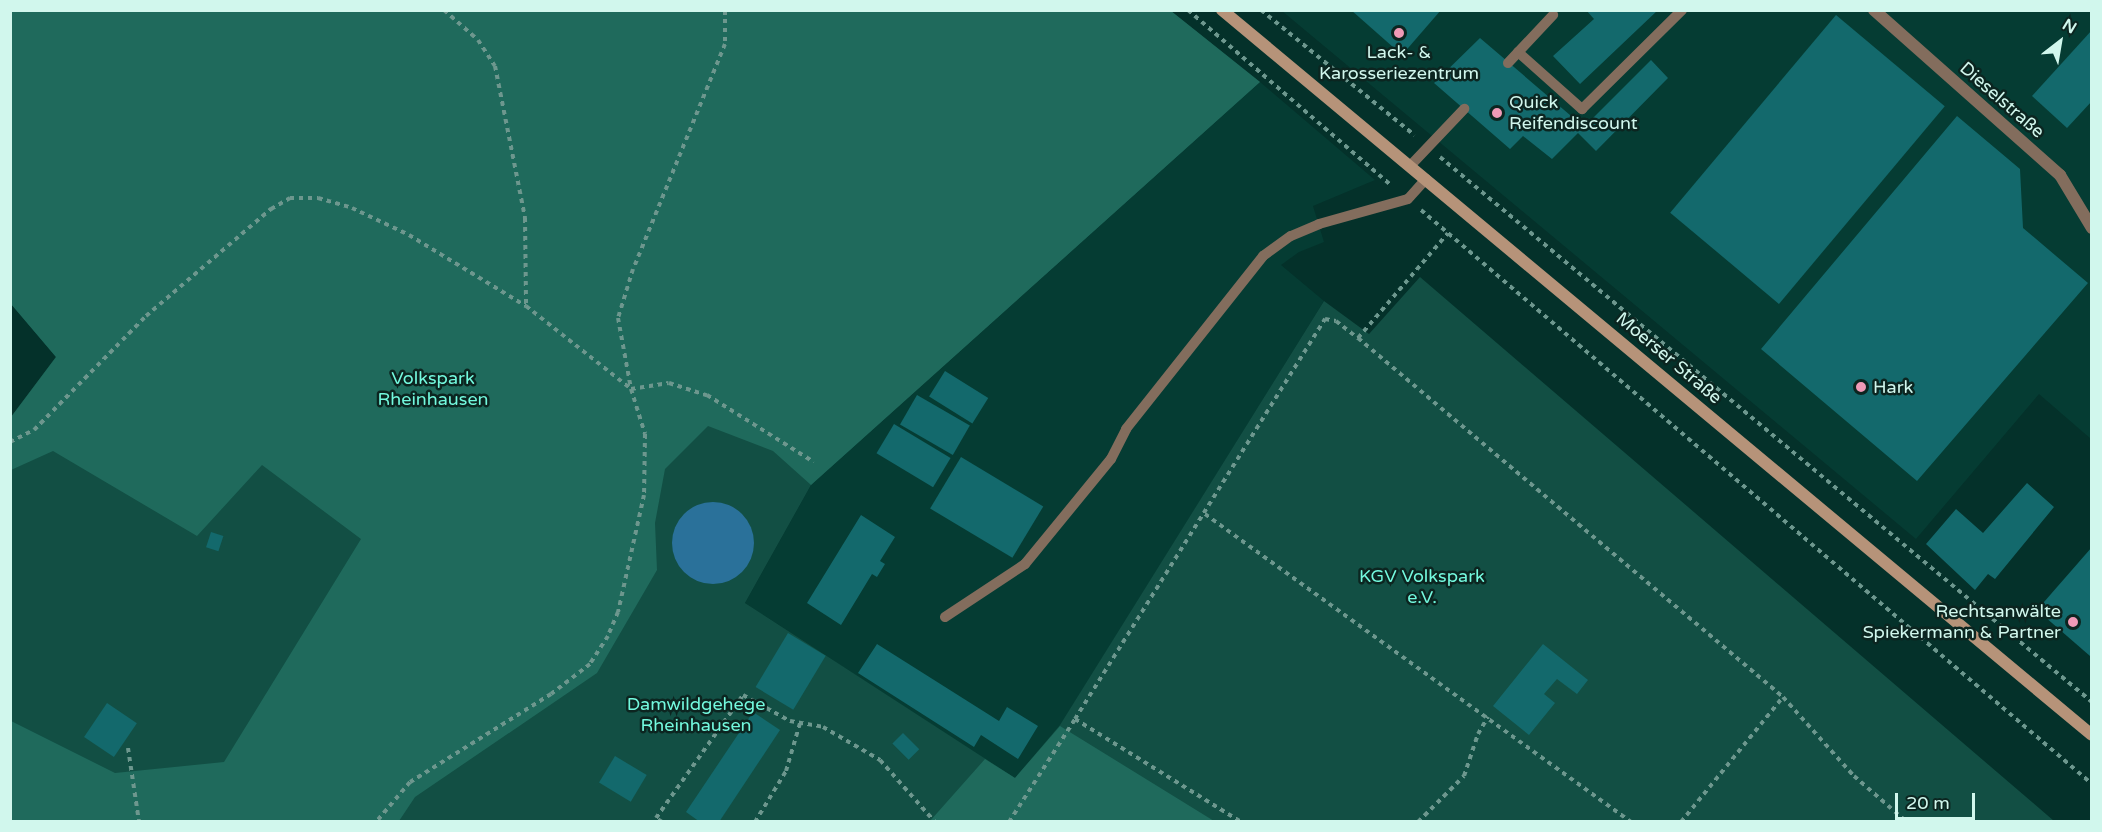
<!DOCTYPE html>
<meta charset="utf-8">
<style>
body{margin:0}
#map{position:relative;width:2102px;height:832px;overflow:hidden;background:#04312a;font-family:"Varela Round",sans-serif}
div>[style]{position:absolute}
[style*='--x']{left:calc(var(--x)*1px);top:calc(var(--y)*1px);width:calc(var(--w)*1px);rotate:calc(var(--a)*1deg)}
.built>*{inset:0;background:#053c33}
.green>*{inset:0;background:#124f44}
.forest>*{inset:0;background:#1f6a5c}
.water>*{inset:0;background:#2a719a}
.round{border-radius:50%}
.building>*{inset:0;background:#13696c;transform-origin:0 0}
.path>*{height:4px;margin-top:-2px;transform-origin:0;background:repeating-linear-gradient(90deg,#6d978e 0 4.5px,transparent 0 9px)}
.service>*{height:10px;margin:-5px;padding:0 5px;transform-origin:5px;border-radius:5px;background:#836d5d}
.minor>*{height:12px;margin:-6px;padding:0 6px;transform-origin:6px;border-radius:6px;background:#836d5d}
.secondary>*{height:12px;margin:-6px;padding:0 6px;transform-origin:6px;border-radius:6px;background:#b69379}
.dots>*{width:16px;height:16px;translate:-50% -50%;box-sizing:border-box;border:3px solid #0c2520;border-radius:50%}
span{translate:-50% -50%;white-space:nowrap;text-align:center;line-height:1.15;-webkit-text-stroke:5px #0c2520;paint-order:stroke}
.poi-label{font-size:18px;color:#d1f7ed}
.left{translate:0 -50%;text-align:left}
.right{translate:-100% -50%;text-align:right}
.street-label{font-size:18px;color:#d1f7ed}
.park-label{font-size:18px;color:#73f9de}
.frame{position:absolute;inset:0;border:12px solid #d1f7ed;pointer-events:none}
.north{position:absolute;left:2030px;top:12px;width:60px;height:60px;-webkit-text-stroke:4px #0c2520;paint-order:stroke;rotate:31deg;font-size:16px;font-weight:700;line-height:24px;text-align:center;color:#d1f7ed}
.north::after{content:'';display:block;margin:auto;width:21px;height:27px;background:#d1f7ed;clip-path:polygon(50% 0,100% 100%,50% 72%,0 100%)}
.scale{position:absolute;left:1895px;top:793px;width:80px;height:27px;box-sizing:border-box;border:3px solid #d1f7ed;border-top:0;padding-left:8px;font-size:18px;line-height:21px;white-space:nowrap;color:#d1f7ed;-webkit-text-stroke:4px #0c2520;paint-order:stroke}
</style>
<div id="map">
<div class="built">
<i style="clip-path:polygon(1282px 11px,2091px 11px,2091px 439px,2039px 394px,1916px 539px)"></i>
<i style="clip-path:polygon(1260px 82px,1375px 180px,1313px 206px,1324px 242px,1299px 252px,1281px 265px,1324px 301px,1060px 726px,1015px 779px,745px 603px,811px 485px)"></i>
</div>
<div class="green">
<i style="clip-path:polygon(10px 11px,1171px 11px,1260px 82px,811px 485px,745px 603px,1015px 778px,1060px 725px,1324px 301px,1369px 334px,1420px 277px,2054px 821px,11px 821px,11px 417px,56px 357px,11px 304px)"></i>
</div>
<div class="forest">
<i style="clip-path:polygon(11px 10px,1171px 11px,1260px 82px,811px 485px,773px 451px,708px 426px,665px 469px,655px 523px,657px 570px,597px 673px,415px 797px,399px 821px,11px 821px,11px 721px,115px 773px,224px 762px,361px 539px,262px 465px,197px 536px,53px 451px,11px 470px,11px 417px,56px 357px,11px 304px)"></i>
<i style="clip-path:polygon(1060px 726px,1214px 821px,930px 821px,985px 759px,1015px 778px)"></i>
</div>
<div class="water">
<i class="round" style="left:672px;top:502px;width:82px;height:82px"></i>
</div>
<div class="building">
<i style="clip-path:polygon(1351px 10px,1441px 10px,1402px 55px)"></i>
<i style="clip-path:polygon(1586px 10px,1658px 10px,1580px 84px,1553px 56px,1594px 19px)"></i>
<i style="left:1836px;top:15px;width:142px;height:258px;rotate:40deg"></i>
<i style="clip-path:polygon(2092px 30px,2092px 101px,2067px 128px,2032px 96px)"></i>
<i style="clip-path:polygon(1480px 38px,1584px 127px,1651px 60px,1668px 78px,1596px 151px,1578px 133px,1552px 159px,1523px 136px,1510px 149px,1434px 83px)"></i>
<i style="clip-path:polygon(1957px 116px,2020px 169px,2023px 228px,2088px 283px,1917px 481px,1761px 349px)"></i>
<i style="left:945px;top:371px;width:51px;height:30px;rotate:32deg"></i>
<i style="left:917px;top:395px;width:61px;height:34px;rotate:30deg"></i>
<i style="left:894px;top:424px;width:66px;height:34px;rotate:31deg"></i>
<i style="left:961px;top:457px;width:96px;height:60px;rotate:31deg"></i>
<i style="clip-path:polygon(2027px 483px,2054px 507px,1995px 579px,1988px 574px,1975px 590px,1926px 544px,1956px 509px,1983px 533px)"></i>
<i style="clip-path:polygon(861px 515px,895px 537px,880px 561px,885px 564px,877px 577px,872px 574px,841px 625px,807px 603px)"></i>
<i style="left:211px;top:532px;width:13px;height:16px;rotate:18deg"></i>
<i style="clip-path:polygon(2092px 547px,2092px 653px,2090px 656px,2037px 610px)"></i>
<i style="left:788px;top:633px;width:44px;height:63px;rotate:31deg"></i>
<i style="clip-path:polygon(877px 644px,999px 721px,1007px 707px,1038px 726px,1018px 759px,981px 735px,974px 747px,858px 673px)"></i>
<i style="clip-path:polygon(1543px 644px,1588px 680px,1577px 694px,1557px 679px,1544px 694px,1555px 703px,1529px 735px,1493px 706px)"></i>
<i style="left:107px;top:703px;width:36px;height:41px;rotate:34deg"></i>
<i style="clip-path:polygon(753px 712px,780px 730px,719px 822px,700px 822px,686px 812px)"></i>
<i style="left:903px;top:733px;width:23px;height:15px;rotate:45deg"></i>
<i style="left:615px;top:756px;width:37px;height:31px;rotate:31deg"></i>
</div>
<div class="path">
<i style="--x:444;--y:10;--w:45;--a:41.4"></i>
<i style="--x:478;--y:40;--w:31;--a:57"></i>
<i style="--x:495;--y:66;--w:155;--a:78.8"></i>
<i style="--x:525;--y:218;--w:88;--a:89.3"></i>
<i style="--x:725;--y:10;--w:34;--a:90"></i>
<i style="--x:725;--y:44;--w:243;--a:112.2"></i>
<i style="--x:633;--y:269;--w:51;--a:107"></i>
<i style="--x:618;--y:318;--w:72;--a:79.6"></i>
<i style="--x:631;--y:389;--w:38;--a:-9"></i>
<i style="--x:669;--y:383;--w:40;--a:18"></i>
<i style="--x:707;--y:395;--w:126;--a:32.1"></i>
<i style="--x:1188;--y:10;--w:269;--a:40.8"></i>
<i style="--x:1261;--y:10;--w:198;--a:39.2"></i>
<i style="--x:1440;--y:157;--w:850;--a:39.89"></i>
<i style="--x:1421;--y:210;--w:883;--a:40.54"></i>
<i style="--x:1358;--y:338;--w:138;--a:-49.4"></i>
<i style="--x:10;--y:442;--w:27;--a:-27"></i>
<i style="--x:34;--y:430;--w:160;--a:-45.5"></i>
<i style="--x:146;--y:316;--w:165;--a:-40.6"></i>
<i style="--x:271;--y:209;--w:22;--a:-30"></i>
<i style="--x:290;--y:198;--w:28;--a:0"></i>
<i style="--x:318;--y:198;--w:35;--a:16"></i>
<i style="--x:352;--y:208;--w:63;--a:25.3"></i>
<i style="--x:409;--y:235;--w:137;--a:31.3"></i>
<i style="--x:526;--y:306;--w:134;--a:38.3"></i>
<i style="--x:631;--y:389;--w:47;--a:72.7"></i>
<i style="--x:645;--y:434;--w:61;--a:90.9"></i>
<i style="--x:644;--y:495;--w:120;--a:102.5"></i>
<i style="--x:618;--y:612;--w:26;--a:113"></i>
<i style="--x:608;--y:636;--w:33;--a:123"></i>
<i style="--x:590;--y:664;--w:49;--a:142.4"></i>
<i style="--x:551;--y:694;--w:166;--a:148"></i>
<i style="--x:410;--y:782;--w:52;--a:130.4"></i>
<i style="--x:1205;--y:514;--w:526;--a:35.87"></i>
<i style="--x:1075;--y:719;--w:472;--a:-58"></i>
<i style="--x:1325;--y:319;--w:11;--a:10"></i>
<i style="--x:1336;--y:321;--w:28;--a:38"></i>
<i style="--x:1358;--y:338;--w:556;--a:40.19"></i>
<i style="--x:1783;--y:697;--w:106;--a:48.1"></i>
<i style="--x:1854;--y:776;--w:70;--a:41"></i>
<i style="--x:128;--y:748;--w:75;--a:81.5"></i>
<i style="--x:662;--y:822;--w:7;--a:-146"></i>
<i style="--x:656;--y:818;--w:151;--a:-54.7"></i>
<i style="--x:743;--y:695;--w:54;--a:29"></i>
<i style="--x:790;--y:721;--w:34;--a:10"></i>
<i style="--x:823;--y:727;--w:66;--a:30.1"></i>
<i style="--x:880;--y:760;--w:83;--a:48.4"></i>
<i style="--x:755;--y:822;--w:60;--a:-58.7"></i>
<i style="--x:786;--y:771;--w:50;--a:-73.7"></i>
<i style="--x:1009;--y:822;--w:122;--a:-57.3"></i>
<i style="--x:1075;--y:719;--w:195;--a:31.8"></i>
<i style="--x:1418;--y:822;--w:65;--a:-45"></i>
<i style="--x:1464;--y:776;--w:44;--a:-71.6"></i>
<i style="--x:1478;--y:734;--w:20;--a:-60"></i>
<i style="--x:1681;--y:822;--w:161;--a:-50.8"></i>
</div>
<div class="service">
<i style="--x:1518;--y:52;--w:86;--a:41.7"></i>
<i style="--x:1582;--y:109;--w:141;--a:-44.7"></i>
<i style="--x:1508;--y:63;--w:66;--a:-46.8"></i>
<i style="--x:1410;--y:166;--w:79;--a:-46.5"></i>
<i style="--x:945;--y:617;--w:96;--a:-33.5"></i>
<i style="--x:1025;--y:564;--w:136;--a:-50.7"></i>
<i style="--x:1111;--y:459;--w:34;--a:-63"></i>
<i style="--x:1126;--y:429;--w:221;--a:-51.6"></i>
<i style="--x:1263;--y:256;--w:34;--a:-36"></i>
<i style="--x:1291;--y:236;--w:30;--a:-23"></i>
<i style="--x:1319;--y:224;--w:92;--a:-15.7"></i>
<i style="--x:1408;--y:199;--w:27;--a:-48"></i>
</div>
<div class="minor">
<i style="--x:1874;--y:10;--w:249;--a:41.6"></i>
<i style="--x:2060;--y:175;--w:62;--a:58.9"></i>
</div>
<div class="secondary">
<i style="--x:1222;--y:10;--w:1132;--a:39.81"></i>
</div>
<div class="dots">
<i style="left:1399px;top:33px;background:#f09ab7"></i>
<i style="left:1497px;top:113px;background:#f09ab7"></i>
<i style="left:1861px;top:387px;background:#f09ab7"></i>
<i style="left:2073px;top:622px;background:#f09ab7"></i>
</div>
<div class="poi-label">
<span style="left:1399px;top:63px">Lack- &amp;<br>Karosseriezentrum</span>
<span class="left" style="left:1509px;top:113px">Quick<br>Reifendiscount</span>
<span class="left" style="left:1873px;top:387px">Hark</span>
<span class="right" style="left:2061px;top:622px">Rechtsanwälte<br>Spiekermann &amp; Partner</span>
</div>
<div class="street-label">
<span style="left:2002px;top:100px;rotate:41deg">Dieselstraße</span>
<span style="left:1669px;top:358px;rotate:40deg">Moerser Straße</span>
</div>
<div class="park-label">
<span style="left:433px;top:389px">Volkspark<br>Rheinhausen</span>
<span style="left:1422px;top:587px">KGV Volkspark<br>e.V.</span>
<span style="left:696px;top:715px">Damwildgehege<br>Rheinhausen</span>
</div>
<div class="frame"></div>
<div class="north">N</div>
<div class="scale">20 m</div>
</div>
